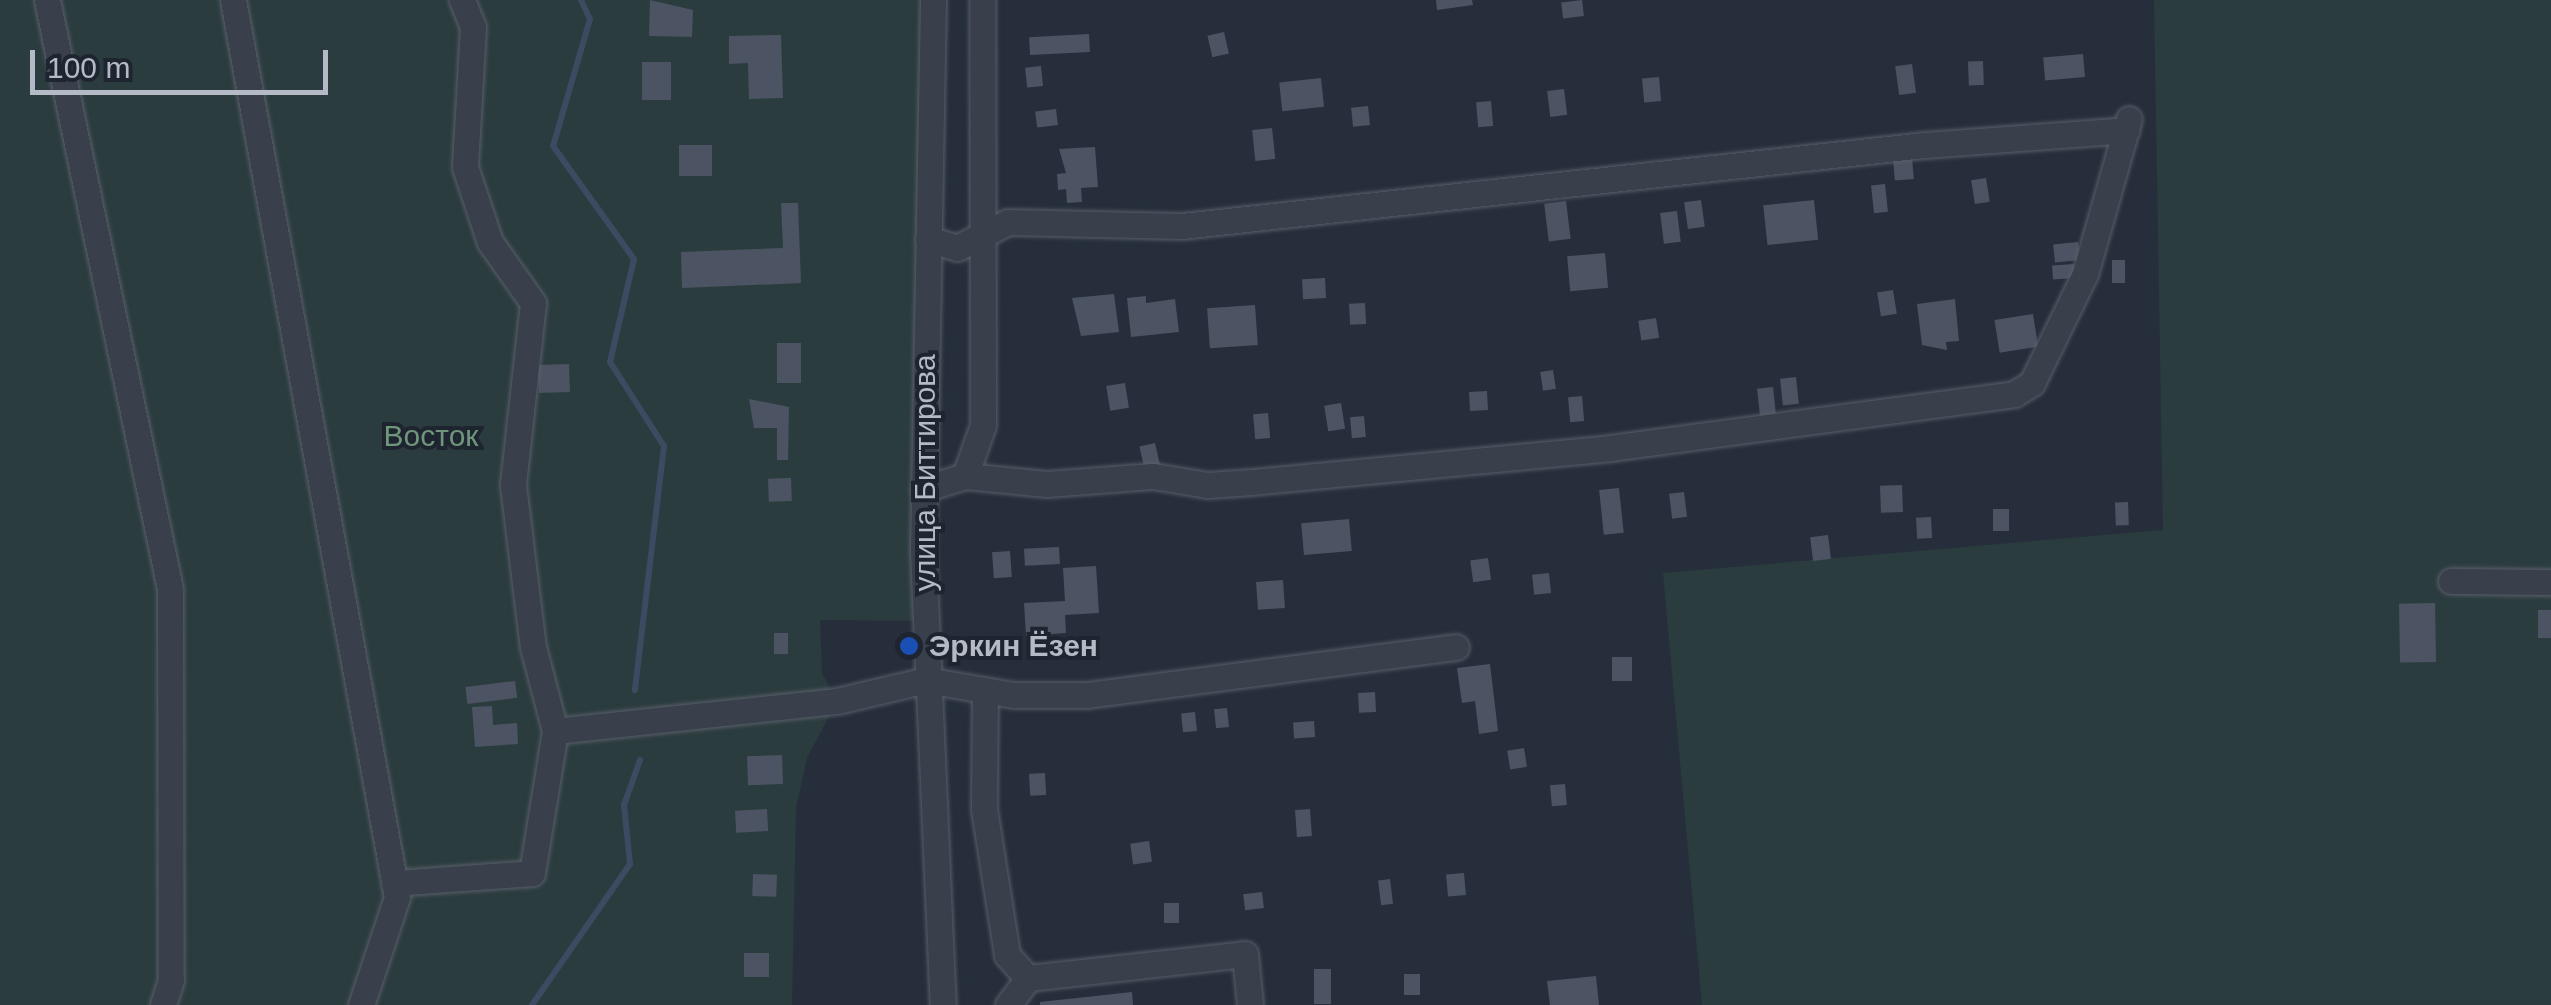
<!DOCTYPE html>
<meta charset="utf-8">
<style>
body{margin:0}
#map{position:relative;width:2551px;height:1005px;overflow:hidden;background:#262e3b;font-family:Helvetica,sans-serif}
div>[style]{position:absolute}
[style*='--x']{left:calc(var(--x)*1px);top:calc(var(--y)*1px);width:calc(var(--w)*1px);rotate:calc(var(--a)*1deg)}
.green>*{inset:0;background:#2b3c3e}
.stream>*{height:6px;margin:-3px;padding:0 3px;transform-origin:3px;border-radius:3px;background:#3d4a62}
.building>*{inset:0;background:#4c5463;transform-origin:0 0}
.roads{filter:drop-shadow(0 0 2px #585e69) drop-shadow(0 0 2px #585e69)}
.minor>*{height:25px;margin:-12.5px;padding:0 12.5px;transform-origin:12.5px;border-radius:12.5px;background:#39404b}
.dots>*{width:28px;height:28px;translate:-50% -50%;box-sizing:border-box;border:5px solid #1f2530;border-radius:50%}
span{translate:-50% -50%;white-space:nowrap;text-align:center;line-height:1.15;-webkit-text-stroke:8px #1f2530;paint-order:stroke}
.park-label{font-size:30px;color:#6f957a}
.street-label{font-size:30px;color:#b5bbc6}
.poi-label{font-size:30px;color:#b5bbc6;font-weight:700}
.left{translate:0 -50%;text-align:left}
.scale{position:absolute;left:30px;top:50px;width:298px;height:45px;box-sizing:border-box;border:5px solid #b5bbc6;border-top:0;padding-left:12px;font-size:30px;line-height:35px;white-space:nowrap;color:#b5bbc6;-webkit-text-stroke:8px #1f2530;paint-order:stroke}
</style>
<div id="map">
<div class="green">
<i style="clip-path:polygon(0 0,933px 0,925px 621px,820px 620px,822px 673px,837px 701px,807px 758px,796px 808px,792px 1005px,0 1005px)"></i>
<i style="clip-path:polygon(2154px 0,2551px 0,2551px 1005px,1702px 1005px,1663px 573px,2163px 530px)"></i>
</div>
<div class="stream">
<i style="--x:581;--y:0;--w:21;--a:65"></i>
<i style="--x:590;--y:19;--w:132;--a:106.2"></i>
<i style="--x:553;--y:146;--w:139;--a:54.4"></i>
<i style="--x:634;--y:259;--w:106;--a:103.1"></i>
<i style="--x:610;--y:362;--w:100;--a:57.3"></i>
<i style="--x:664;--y:446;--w:246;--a:96.8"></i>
<i style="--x:532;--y:1005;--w:172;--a:-55.2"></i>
<i style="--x:630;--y:864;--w:59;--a:-95.8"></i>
<i style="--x:624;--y:805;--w:48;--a:-70.4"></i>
</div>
<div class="building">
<i style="clip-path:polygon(650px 0,693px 10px,692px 37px,649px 36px)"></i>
<i style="clip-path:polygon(1436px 0,1472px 0,1473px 5px,1437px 10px)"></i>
<i style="left:1582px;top:0;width:16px;height:21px;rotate:83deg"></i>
<i style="left:1224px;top:32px;width:22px;height:17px;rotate:77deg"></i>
<i style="left:1089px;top:34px;width:18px;height:60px;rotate:87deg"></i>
<i style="clip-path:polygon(781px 35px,783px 98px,749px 99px,748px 63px,729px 64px,729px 36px)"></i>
<i style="left:2083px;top:54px;width:23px;height:40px;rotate:85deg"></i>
<i style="left:1983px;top:61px;width:24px;height:15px;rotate:88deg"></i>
<i style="left:642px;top:62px;width:29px;height:38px"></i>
<i style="left:1912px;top:64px;width:29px;height:17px;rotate:82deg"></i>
<i style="left:1041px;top:66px;width:20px;height:16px;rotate:84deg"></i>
<i style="left:1659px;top:77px;width:24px;height:17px;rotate:85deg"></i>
<i style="left:1321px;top:78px;width:29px;height:42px;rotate:84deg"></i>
<i style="left:1564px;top:89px;width:26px;height:17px;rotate:83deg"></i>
<i style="left:1491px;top:101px;width:25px;height:15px;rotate:85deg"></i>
<i style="left:1368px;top:106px;width:19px;height:17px;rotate:84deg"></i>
<i style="left:1056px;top:109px;width:16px;height:21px;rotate:83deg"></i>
<i style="left:1272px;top:128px;width:31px;height:20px;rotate:84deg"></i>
<i style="left:712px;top:145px;width:31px;height:33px;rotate:90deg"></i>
<i style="clip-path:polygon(1095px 147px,1098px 187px,1081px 188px,1082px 202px,1067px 203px,1066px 189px,1058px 190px,1057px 174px,1066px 173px,1059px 149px)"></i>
<i style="left:1912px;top:158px;width:21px;height:19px;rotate:85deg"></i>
<i style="left:1986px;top:178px;width:24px;height:15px;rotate:81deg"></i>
<i style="left:1885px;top:184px;width:28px;height:14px;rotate:84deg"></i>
<i style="left:1701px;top:200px;width:27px;height:17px;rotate:82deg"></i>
<i style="left:1814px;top:200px;width:40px;height:51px;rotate:84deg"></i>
<i style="left:1566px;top:201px;width:38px;height:22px;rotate:83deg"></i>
<i style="clip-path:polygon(781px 203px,798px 203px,801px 283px,682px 288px,681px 252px,783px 248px)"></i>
<i style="left:1677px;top:211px;width:31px;height:17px;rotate:83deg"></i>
<i style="left:2078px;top:242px;width:18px;height:25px;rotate:84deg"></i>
<i style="left:1605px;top:253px;width:35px;height:38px;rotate:85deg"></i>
<i style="left:2112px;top:260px;width:13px;height:23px"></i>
<i style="left:2074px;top:264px;width:14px;height:22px;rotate:86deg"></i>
<i style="left:1325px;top:278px;width:20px;height:23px;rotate:87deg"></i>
<i style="left:1893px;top:290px;width:24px;height:16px;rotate:81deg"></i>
<i style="clip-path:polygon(1114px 294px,1119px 332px,1081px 336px,1072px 298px)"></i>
<i style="clip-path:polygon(1146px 296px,1146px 303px,1175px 299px,1179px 332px,1131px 337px,1127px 298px)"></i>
<i style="clip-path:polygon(1955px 299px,1959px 341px,1946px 342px,1947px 350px,1922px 345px,1917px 304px)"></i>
<i style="left:1365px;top:303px;width:21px;height:16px;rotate:87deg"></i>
<i style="left:1255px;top:305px;width:40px;height:48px;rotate:86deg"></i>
<i style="left:2033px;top:314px;width:33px;height:39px;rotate:81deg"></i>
<i style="left:1656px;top:318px;width:20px;height:18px;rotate:81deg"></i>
<i style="left:777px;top:343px;width:24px;height:40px"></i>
<i style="left:569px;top:364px;width:28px;height:31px;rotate:88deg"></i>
<i style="left:1553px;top:370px;width:19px;height:13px;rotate:81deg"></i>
<i style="left:1796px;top:377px;width:27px;height:16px;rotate:84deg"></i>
<i style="left:1125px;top:383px;width:25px;height:19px;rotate:81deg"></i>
<i style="left:1773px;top:387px;width:27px;height:16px;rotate:84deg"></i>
<i style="left:1487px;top:391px;width:19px;height:18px;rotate:87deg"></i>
<i style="left:1582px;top:396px;width:25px;height:14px;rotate:85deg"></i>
<i style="clip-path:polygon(749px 399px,789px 407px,788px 460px,777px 460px,777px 428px,754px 428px)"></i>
<i style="left:1341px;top:403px;width:26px;height:17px;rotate:81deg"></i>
<i style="left:1268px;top:413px;width:25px;height:15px;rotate:85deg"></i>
<i style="left:1364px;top:416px;width:21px;height:14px;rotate:85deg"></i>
<i style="left:1155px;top:443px;width:22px;height:16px;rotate:77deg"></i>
<i style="left:791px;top:478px;width:23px;height:23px;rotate:88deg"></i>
<i style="left:1902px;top:485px;width:27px;height:22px;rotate:88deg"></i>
<i style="left:1619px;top:488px;width:45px;height:20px;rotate:84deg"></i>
<i style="left:1684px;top:492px;width:25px;height:15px;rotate:83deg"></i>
<i style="left:2128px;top:502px;width:23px;height:13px;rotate:88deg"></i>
<i style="left:1993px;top:509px;width:16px;height:22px"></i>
<i style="left:1931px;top:517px;width:21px;height:15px;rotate:87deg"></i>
<i style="left:1349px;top:519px;width:32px;height:48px;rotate:85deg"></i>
<i style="left:1828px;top:535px;width:24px;height:18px;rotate:83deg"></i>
<i style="left:1059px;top:547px;width:17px;height:35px;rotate:87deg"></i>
<i style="left:1010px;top:551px;width:26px;height:18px;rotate:86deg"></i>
<i style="left:1488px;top:558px;width:22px;height:18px;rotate:82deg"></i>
<i style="clip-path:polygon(1096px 566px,1099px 613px,1065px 615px,1066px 633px,1026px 636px,1024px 603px,1065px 601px,1063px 568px)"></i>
<i style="left:1549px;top:573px;width:20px;height:17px;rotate:84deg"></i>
<i style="left:1283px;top:580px;width:28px;height:27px;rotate:86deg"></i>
<i style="left:2435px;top:603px;width:59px;height:36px;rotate:89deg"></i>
<i style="left:2551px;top:610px;width:28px;height:13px;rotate:90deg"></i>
<i style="left:774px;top:633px;width:14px;height:21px"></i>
<i style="left:1612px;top:657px;width:20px;height:24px"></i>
<i style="clip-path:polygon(1490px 664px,1498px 731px,1479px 734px,1475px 701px,1462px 703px,1457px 668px)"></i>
<i style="left:515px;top:681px;width:17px;height:50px;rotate:83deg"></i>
<i style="left:1375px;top:692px;width:20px;height:17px;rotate:87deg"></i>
<i style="clip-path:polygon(492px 706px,493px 725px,517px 723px,518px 744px,475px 747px,472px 707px)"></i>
<i style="left:1227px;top:708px;width:19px;height:13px;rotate:84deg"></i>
<i style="left:1195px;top:712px;width:19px;height:14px;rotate:84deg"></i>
<i style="left:1314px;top:721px;width:16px;height:21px;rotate:86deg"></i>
<i style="left:1524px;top:748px;width:19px;height:17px;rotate:81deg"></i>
<i style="left:782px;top:755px;width:29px;height:35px;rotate:88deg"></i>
<i style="left:1045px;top:773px;width:22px;height:16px;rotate:87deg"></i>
<i style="left:1565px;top:784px;width:21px;height:15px;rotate:85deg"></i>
<i style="left:767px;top:809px;width:22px;height:32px;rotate:87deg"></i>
<i style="left:1310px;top:809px;width:27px;height:15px;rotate:86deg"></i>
<i style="left:1149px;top:841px;width:21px;height:19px;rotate:82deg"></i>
<i style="left:1464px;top:873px;width:22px;height:18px;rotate:85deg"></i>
<i style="left:753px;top:874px;width:24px;height:22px;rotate:2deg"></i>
<i style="left:1390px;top:879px;width:25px;height:12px;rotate:83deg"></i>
<i style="left:1262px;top:892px;width:16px;height:19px;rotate:83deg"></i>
<i style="left:1164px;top:903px;width:15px;height:20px"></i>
<i style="left:744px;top:953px;width:25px;height:24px"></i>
<i style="left:1314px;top:969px;width:17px;height:35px"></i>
<i style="left:1404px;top:974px;width:16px;height:21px"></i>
<i style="clip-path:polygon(1596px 976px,1599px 1005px,1550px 1005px,1547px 981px)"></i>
<i style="clip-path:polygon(1132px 992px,1133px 1005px,1040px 1005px,1040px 1002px)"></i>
</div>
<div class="roads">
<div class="minor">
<i style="--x:47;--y:0;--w:602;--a:78.2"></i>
<i style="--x:170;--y:589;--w:391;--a:89.9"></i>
<i style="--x:171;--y:980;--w:26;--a:108"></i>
<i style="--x:233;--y:0;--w:912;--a:79.64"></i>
<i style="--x:397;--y:897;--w:114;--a:108.4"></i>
<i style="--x:462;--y:0;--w:29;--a:68"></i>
<i style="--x:473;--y:27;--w:140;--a:93.3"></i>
<i style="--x:465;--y:167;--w:79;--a:71.6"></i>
<i style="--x:490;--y:242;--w:75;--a:54.8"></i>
<i style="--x:533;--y:303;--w:183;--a:96.3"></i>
<i style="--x:513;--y:485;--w:163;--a:83"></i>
<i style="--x:533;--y:647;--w:87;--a:75.3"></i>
<i style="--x:555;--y:731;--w:284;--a:-6.1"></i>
<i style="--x:837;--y:701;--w:91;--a:-13.3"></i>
<i style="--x:926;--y:680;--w:89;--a:9.7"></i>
<i style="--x:1014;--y:695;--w:73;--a:0"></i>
<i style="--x:1087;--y:695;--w:372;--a:-7.4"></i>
<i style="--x:933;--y:0;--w:552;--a:91.04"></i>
<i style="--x:923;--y:552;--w:453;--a:87.5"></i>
<i style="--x:928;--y:239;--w:30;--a:17"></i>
<i style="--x:957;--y:248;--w:57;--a:-27"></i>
<i style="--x:1008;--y:222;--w:174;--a:1.3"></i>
<i style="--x:1182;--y:226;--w:746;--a:-6.23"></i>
<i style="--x:1924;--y:145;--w:203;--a:-4.2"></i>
<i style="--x:965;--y:476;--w:54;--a:-70.6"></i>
<i style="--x:983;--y:425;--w:425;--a:-90.1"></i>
<i style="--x:923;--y:489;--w:44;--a:-17.2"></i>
<i style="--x:965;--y:476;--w:82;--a:5.6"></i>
<i style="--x:1047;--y:484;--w:106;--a:-4.3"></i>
<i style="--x:1153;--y:476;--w:56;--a:9.3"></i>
<i style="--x:1208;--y:485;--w:44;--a:-3.9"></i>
<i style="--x:1252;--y:482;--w:360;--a:-5.4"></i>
<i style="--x:1610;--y:448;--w:408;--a:-7.6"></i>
<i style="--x:2014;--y:394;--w:21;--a:-31"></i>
<i style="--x:2032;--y:383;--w:121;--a:-64.1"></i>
<i style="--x:2085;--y:274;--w:161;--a:-74.2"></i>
<i style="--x:2451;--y:581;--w:100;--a:0.6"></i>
<i style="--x:985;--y:690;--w:119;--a:90.5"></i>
<i style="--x:984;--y:809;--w:148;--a:81"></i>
<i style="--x:1007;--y:955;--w:31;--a:48"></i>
<i style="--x:1028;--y:978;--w:218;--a:-6.3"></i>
<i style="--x:1245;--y:954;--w:51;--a:84.4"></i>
<i style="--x:394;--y:883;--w:138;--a:-4.1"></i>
<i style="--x:532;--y:873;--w:144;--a:-80.8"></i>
<i style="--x:1008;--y:1005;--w:34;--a:-53"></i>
</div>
</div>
<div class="dots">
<i style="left:909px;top:646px;background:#1a4fb4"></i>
</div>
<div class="park-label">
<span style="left:431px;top:436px">Восток</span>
</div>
<div class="street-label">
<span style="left:925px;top:473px;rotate:-90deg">улица Биттирова</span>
</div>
<div class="poi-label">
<span class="left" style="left:929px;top:646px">Эркин Ёзен</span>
</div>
<div class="scale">100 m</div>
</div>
